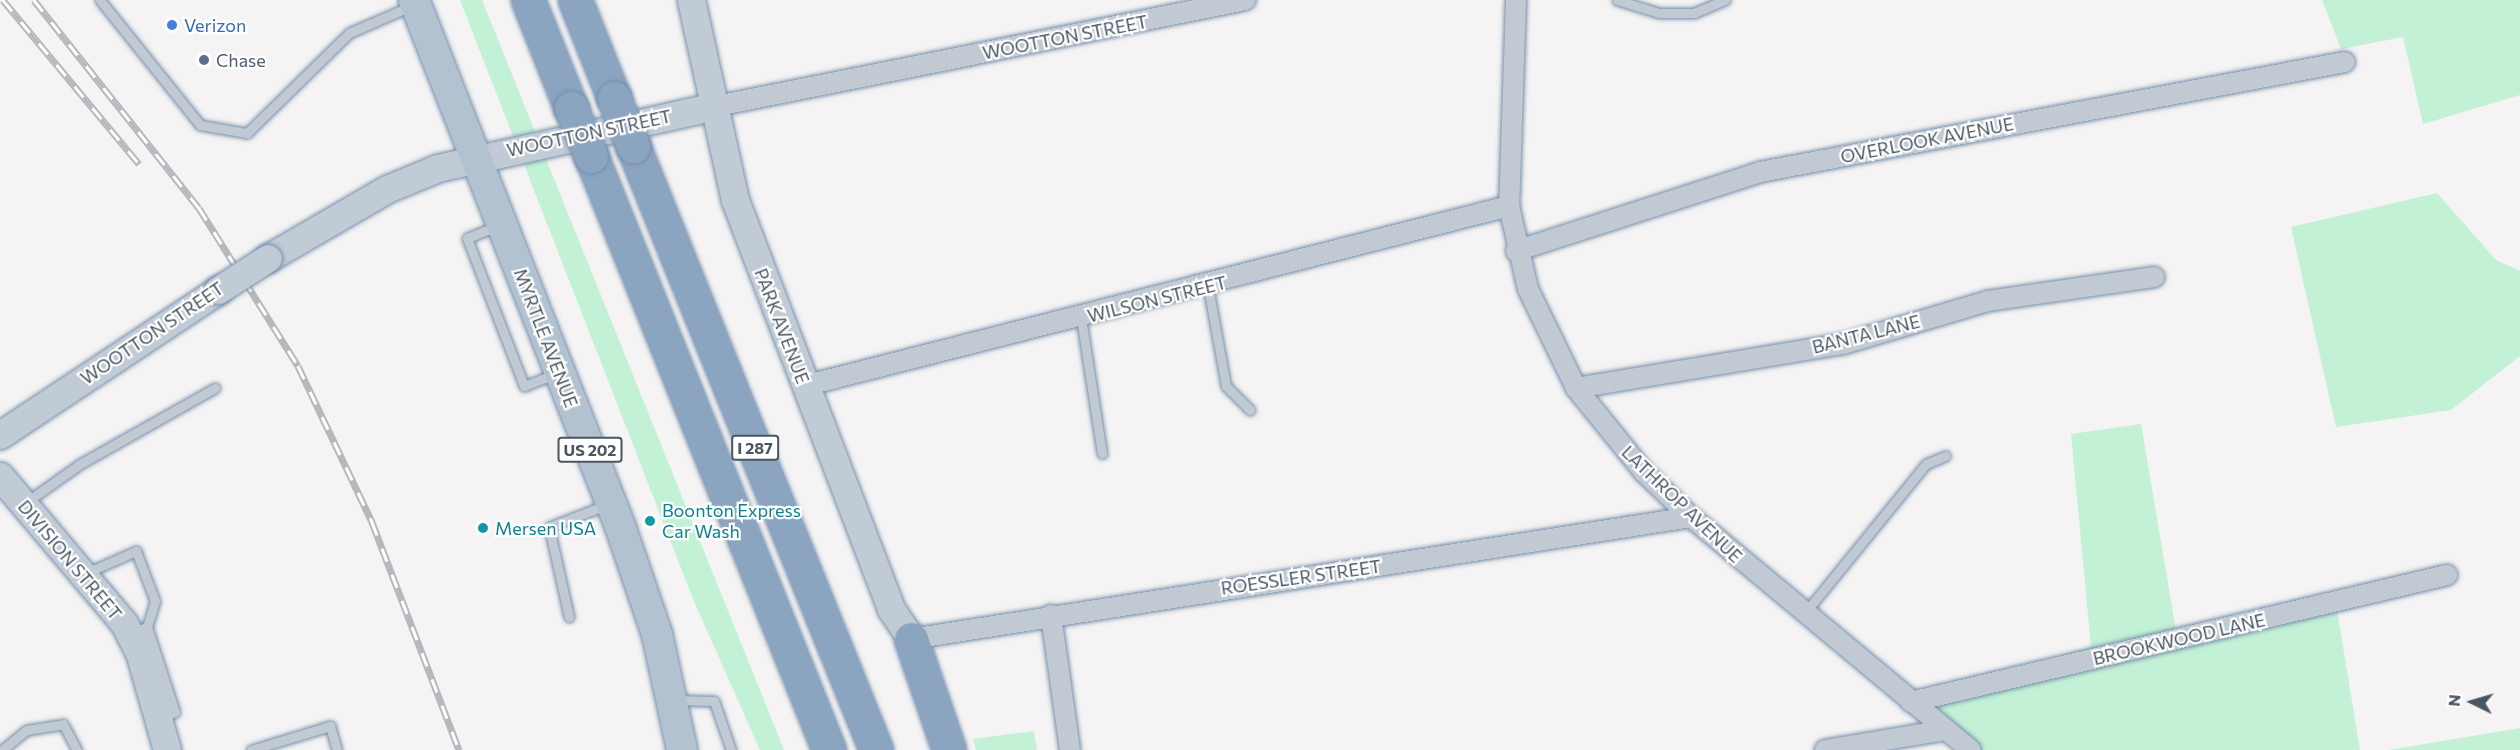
<!DOCTYPE html>
<style>
body{margin:0}
#map{position:relative;width:2520px;height:750px;overflow:hidden;background:#f5f3f3;font-family:Commissioner,sans-serif}
div>[style]{position:absolute}
[style*='--x']{left:calc(var(--x)*1px);top:calc(var(--y)*1px);width:calc(var(--w)*1px);rotate:calc(var(--a)*1deg)}
.green>*{inset:0;background:#c3f1d5}
.roads{filter:drop-shadow(0 0 2px #7690ad) drop-shadow(0 0 2px #7690ad)}
.lane>*{height:9px;margin:-4.5px;padding:0 4.5px;transform-origin:4.5px;border-radius:4.5px;background:#c1cad2}
.street>*{height:20px;margin:-10px;padding:0 10px;transform-origin:10px;border-radius:10px;background:#c1cad2}
.secondary>*{height:27px;margin:-13.5px;padding:0 13.5px;transform-origin:13.5px;border-radius:13.5px;background:#c1cbd6}
.primary>*{height:30px;margin:-15px;padding:0 15px;transform-origin:15px;border-radius:15px;background:#b3c2d1}
.highway>*{height:33px;margin:-16.5px;padding:0 16.5px;transform-origin:16.5px;border-radius:16.5px;background:#8ba5c1}
.rail>*{height:7px;margin-top:-3.5px;transform-origin:0;background:repeating-linear-gradient(90deg,#fff 0 14px,#b5b8bd 0 28px);box-sizing:border-box;border-block:2px solid #b5b8bd}
.bridges{filter:drop-shadow(0 0 2px #7690ad) drop-shadow(0 0 2px #7690ad)}
.secondary-bridge>*{height:27px;margin:-13.5px;padding:0 13.5px;transform-origin:13.5px;border-radius:13.5px;background:#c1cbd6}
.highway-bridge>*{height:33px;margin:-16.5px;padding:0 16.5px;transform-origin:16.5px;border-radius:16.5px;background:#8ba5c1}
.dots>*{width:16px;height:16px;translate:-50% -50%;box-sizing:border-box;border:3px solid #fff;border-radius:50%}
span{translate:-50% -50%;white-space:nowrap;text-align:center;line-height:1.15;-webkit-text-stroke:4.5px #fff;paint-order:stroke}
.shield-label span{padding:2px 4px;background:#fff;border:2px solid;border-radius:4px;-webkit-text-stroke-width:0}
.shield-label{font-size:16px;color:#4a5661;font-weight:700}
.shop-label{font-size:18px;color:#366cbe}
.left{translate:0 -50%;text-align:left}
.street-label{font-size:18px;color:#4a5661}
.service-label{font-size:18px;color:#4e5e75}
.culture-label{font-size:18px;color:#0d838f}
.north{position:absolute;left:2442px;top:672px;width:60px;height:60px;-webkit-text-stroke:4px #fff;paint-order:stroke;rotate:275deg;font-size:16px;font-weight:700;line-height:24px;text-align:center;color:#4a5661}
.north::after{content:'';display:block;margin:auto;width:21px;height:27px;background:#4a5661;clip-path:polygon(50% 0,100% 100%,50% 72%,0 100%)}
</style>
<div id="map">
<div class="green">
<i style="clip-path:polygon(460px 0,482px 0,784px 750px,760px 750px,693px 599px)"></i>
<i style="clip-path:polygon(2322px 0,2520px 0,2520px 95px,2423px 124px,2403px 37px,2341px 49px)"></i>
<i style="clip-path:polygon(2437px 193px,2496px 260px,2520px 271px,2520px 356px,2451px 410px,2336px 427px,2291px 227px)"></i>
<i style="clip-path:polygon(2141px 424px,2176px 630px,2335px 598px,2360px 750px,1976px 750px,1914px 701px,2091px 647px,2071px 434px)"></i>
<i style="clip-path:polygon(2520px 728px,2520px 750px,2389px 750px)"></i>
<i style="clip-path:polygon(1034px 731px,1037px 750px,976px 750px,973px 739px)"></i>
</div>
<div class="roads">
<div class="lane">
<i style="--x:100;--y:0;--w:160;--a:51.3"></i>
<i style="--x:200;--y:125;--w:48;--a:9.7"></i>
<i style="--x:247;--y:133;--w:143;--a:-44.4"></i>
<i style="--x:349;--y:33;--w:68;--a:-23.5"></i>
<i style="--x:1617;--y:0;--w:44;--a:17.2"></i>
<i style="--x:1659;--y:13;--w:35;--a:0"></i>
<i style="--x:1694;--y:13;--w:34;--a:-23"></i>
<i style="--x:497;--y:226;--w:32;--a:158"></i>
<i style="--x:467;--y:238;--w:159;--a:68.9"></i>
<i style="--x:524;--y:386;--w:33;--a:-21"></i>
<i style="--x:1208;--y:287;--w:101;--a:79.7"></i>
<i style="--x:1226;--y:386;--w:34;--a:45"></i>
<i style="--x:1081;--y:318;--w:137;--a:81.2"></i>
<i style="--x:25;--y:503;--w:67;--a:-35.3"></i>
<i style="--x:80;--y:464;--w:155;--a:-29.4"></i>
<i style="--x:86;--y:573;--w:55;--a:-23.7"></i>
<i style="--x:136;--y:551;--w:53;--a:69.2"></i>
<i style="--x:155;--y:601;--w:27;--a:107"></i>
<i style="--x:147;--y:627;--w:15;--a:160"></i>
<i style="--x:1804;--y:614;--w:193;--a:-50.9"></i>
<i style="--x:1926;--y:464;--w:21;--a:-23"></i>
<i style="--x:569;--y:617;--w:92;--a:-102.5"></i>
<i style="--x:549;--y:527;--w:61;--a:-21.1"></i>
<i style="--x:147;--y:627;--w:89;--a:71.8"></i>
<i style="--x:175;--y:712;--w:14;--a:159"></i>
<i style="--x:674;--y:700;--w:40;--a:1.4"></i>
<i style="--x:714;--y:701;--w:52;--a:70.9"></i>
<i style="--x:2;--y:750;--w:32;--a:-39"></i>
<i style="--x:27;--y:730;--w:36;--a:-9"></i>
<i style="--x:63;--y:724;--w:30;--a:62"></i>
<i style="--x:251;--y:750;--w:83;--a:-16.9"></i>
<i style="--x:330;--y:726;--w:25;--a:74"></i>
</div>
<div class="street">
<i style="--x:1516;--y:0;--w:206;--a:91.9"></i>
<i style="--x:1509;--y:206;--w:85;--a:77.1"></i>
<i style="--x:1528;--y:289;--w:110;--a:64.1"></i>
<i style="--x:1576;--y:388;--w:108;--a:51"></i>
<i style="--x:1644;--y:472;--w:65;--a:43.8"></i>
<i style="--x:1691;--y:517;--w:364;--a:39.8"></i>
<i style="--x:712;--y:107;--w:544;--a:-11.35"></i>
<i style="--x:1516;--y:251;--w:256;--a:-17.9"></i>
<i style="--x:1760;--y:172;--w:595;--a:-10.65"></i>
<i style="--x:804;--y:386;--w:728;--a:-14.32"></i>
<i style="--x:1576;--y:388;--w:271;--a:-9.4"></i>
<i style="--x:1843;--y:344;--w:151;--a:-16.5"></i>
<i style="--x:1988;--y:301;--w:168;--a:-8.2"></i>
<i style="--x:1051;--y:615;--w:136;--a:82"></i>
<i style="--x:911;--y:639;--w:789;--a:-8.89"></i>
<i style="--x:1911;--y:702;--w:551;--a:-13.33"></i>
<i style="--x:1825;--y:750;--w:123;--a:-9.4"></i>
</div>
<div class="secondary">
<i style="--x:691;--y:0;--w:205;--a:77.6"></i>
<i style="--x:735;--y:200;--w:438;--a:69.1"></i>
<i style="--x:891;--y:609;--w:36;--a:56"></i>
<i style="--x:268;--y:258;--w:138;--a:-30.1"></i>
<i style="--x:387;--y:189;--w:55;--a:-22.4"></i>
<i style="--x:438;--y:168;--w:281;--a:-12.6"></i>
<i style="--x:0;--y:435;--w:262;--a:-33.6"></i>
<i style="--x:0;--y:476;--w:192;--a:49.9"></i>
<i style="--x:124;--y:623;--w:36;--a:63"></i>
<i style="--x:140;--y:655;--w:99;--a:74.1"></i>
</div>
<div class="primary">
<i style="--x:414;--y:0;--w:565;--a:68.61"></i>
<i style="--x:620;--y:526;--w:114;--a:71.1"></i>
<i style="--x:657;--y:634;--w:119;--a:77.8"></i>
</div>
<div class="highway">
<i style="--x:528;--y:0;--w:116;--a:68.3"></i>
<i style="--x:575;--y:0;--w:105;--a:68.3"></i>
<i style="--x:633;--y:146;--w:651;--a:68.08"></i>
<i style="--x:591;--y:156;--w:640;--a:68.17"></i>
<i style="--x:911;--y:639;--w:117;--a:71.1"></i>
</div>
</div>
<div class="rail">
<i style="--x:3;--y:0;--w:213;--a:50.3"></i>
<i style="--x:34;--y:0;--w:265;--a:51.6"></i>
<i style="--x:199;--y:208;--w:186;--a:57.9"></i>
<i style="--x:298;--y:366;--w:173;--a:64.6"></i>
<i style="--x:372;--y:522;--w:244;--a:69.1"></i>
</div>
<div class="bridges">
<div class="secondary-bridge">
<i style="--x:218;--y:290;--w:59;--a:-32.6"></i>
</div>
<div class="highway-bridge">
<i style="--x:614;--y:98;--w:52;--a:68.4"></i>
<i style="--x:571;--y:108;--w:52;--a:67.4"></i>
</div>
</div>
<div class="dots">
<i style="left:172px;top:25px;background:#3f7fe0"></i>
<i style="left:204px;top:60px;background:#5c6f8a"></i>
<i style="left:650px;top:521px;background:#0f9aa8"></i>
<i style="left:483px;top:528px;background:#0f9aa8"></i>
</div>
<div class="shield-label">
<span style="left:755px;top:448px">I 287</span>
<span style="left:590px;top:450px">US 202</span>
</div>
<div class="shop-label">
<span class="left" style="left:184px;top:25px">Verizon</span>
</div>
<div class="street-label">
<span style="left:1065px;top:37px;rotate:-11deg">WOOTTON STREET</span>
<span style="left:589px;top:133px;rotate:-12deg">WOOTTON STREET</span>
<span style="left:1927px;top:140px;rotate:-11deg">OVERLOOK AVENUE</span>
<span style="left:1157px;top:299px;rotate:-14deg">WILSON STREET</span>
<span style="left:782px;top:326px;rotate:69deg">PARK AVENUE</span>
<span style="left:152px;top:333px;rotate:-34deg">WOOTTON STREET</span>
<span style="left:1866px;top:334px;rotate:-14deg">BANTA LANE</span>
<span style="left:546px;top:338px;rotate:69deg">MYRTLE AVENUE</span>
<span style="left:1682px;top:504px;rotate:44deg">LATHROP AVENUE</span>
<span style="left:70px;top:560px;rotate:50deg">DIVISION STREET</span>
<span style="left:1301px;top:577px;rotate:-8deg">ROESSLER STREET</span>
<span style="left:2179px;top:639px;rotate:-13deg">BROOKWOOD LANE</span>
</div>
<div class="service-label">
<span class="left" style="left:216px;top:60px">Chase</span>
</div>
<div class="culture-label">
<span class="left" style="left:662px;top:521px">Boonton Express<br>Car Wash</span>
<span class="left" style="left:495px;top:528px">Mersen USA</span>
</div>
<div class="north">N</div>
</div>
